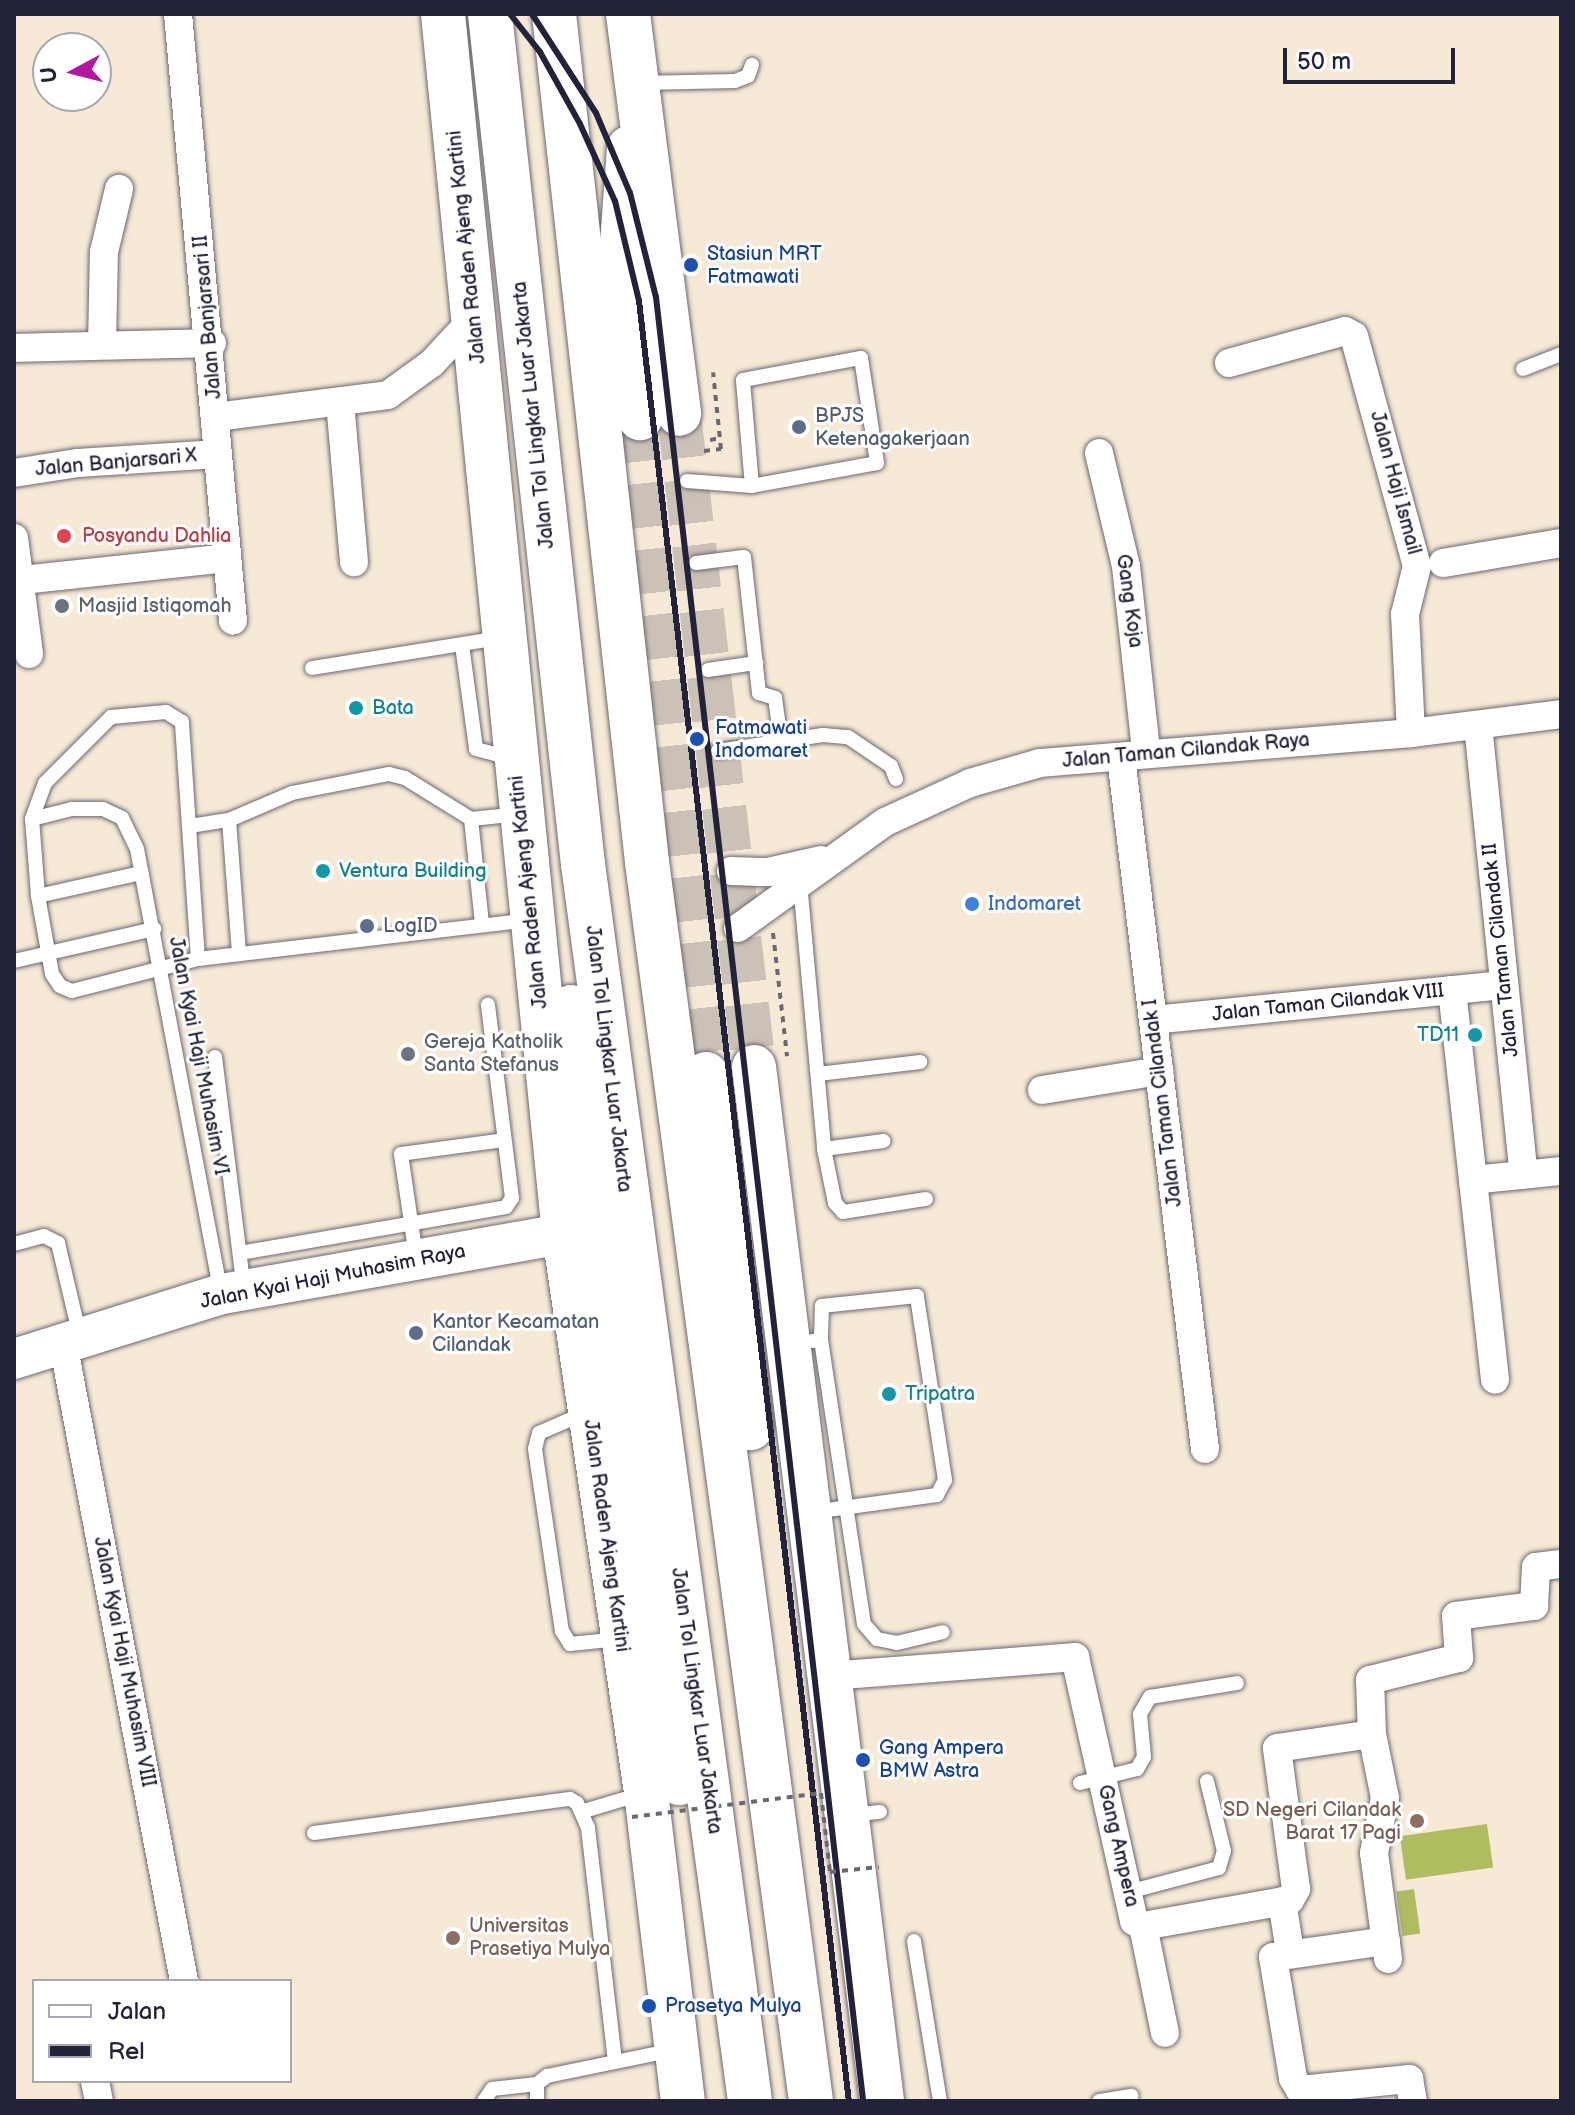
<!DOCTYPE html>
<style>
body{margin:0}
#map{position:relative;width:1575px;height:2115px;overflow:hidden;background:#f6e9d5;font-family:"Balsamiq Sans",sans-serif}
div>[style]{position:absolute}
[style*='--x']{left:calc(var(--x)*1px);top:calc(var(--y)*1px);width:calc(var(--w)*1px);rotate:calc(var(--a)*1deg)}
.green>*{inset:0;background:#afbd60;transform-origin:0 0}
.highway-tunnel>*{height:44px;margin-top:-22px;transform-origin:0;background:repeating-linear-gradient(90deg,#ccc1b6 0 44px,transparent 0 66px)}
.path>*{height:4px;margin-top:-2px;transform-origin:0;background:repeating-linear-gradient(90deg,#6c6871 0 6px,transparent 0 12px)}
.roads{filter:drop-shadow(0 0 2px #6c6871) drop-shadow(0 0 2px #6c6871)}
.lane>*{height:14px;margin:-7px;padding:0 7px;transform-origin:7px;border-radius:7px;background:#fff}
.street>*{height:28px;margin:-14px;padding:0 14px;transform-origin:14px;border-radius:14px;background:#fff}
.secondary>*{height:40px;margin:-20px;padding:0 20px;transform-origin:20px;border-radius:20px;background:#fff}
.highway>*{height:44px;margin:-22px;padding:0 22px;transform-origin:22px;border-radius:22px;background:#fff}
.rail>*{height:6px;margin:-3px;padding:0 3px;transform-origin:3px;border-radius:3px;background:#22223b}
.path-bridge>*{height:4px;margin-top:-2px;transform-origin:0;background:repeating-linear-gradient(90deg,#6c6871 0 6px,transparent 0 12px)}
.dots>*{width:22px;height:22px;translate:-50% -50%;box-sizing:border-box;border:4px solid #fff;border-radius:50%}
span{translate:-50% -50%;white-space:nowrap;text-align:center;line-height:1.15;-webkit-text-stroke:6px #fff;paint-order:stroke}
.street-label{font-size:20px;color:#22223b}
.transit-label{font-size:20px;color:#164399}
.left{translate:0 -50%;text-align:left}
.service-label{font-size:20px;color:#4e5e75}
.health-label{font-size:20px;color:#be3a42}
.worship-label{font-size:20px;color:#5b616d}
.culture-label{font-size:20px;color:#0d838f}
.right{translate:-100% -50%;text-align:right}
.shop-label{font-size:20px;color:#366cbe}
.education-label{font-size:20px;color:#785e54}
.frame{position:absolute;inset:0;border:16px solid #22223b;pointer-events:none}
.legend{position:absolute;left:32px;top:1979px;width:260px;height:104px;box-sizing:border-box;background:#fff;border:2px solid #a7a7b1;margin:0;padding:10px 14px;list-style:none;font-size:24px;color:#22223b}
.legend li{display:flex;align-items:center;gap:16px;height:40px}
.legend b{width:40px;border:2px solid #a7a7b1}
.north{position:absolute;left:32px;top:32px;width:80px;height:80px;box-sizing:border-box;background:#fff;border:2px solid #a7a7b1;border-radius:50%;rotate:263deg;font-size:22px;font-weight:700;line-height:32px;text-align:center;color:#22223b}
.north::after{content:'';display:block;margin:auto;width:28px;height:36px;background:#b5179e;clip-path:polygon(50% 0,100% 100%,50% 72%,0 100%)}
.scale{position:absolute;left:1283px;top:48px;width:172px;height:36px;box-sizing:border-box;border:4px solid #22223b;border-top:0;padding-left:10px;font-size:24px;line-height:28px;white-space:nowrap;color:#22223b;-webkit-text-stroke:6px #fff;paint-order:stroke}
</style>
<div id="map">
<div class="green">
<i style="left:1487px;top:1824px;width:44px;height:88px;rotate:82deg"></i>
<i style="left:1414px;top:1889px;width:45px;height:18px;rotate:82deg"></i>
</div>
<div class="highway-tunnel">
<i style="--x:679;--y:414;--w:657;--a:83.45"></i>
<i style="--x:633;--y:418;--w:660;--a:83.65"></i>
</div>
<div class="path">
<i style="--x:710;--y:440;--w:10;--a:-11"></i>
<i style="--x:704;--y:451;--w:17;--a:-7"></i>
<i style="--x:721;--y:449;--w:77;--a:-95.9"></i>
<i style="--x:773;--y:933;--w:124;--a:83.5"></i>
</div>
<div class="roads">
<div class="lane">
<i style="--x:640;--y:83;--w:95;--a:-1.2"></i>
<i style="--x:735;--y:81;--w:14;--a:-21"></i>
<i style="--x:748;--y:76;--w:12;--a:-70"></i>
<i style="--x:861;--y:358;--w:106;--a:81.3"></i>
<i style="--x:877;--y:463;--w:127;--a:169.6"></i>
<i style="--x:752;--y:486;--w:106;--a:-94.9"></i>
<i style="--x:743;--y:380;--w:120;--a:-10.6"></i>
<i style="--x:1523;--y:369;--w:41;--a:-21.5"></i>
<i style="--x:687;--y:481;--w:65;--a:4.4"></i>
<i style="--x:696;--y:563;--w:48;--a:-7.1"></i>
<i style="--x:744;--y:557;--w:137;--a:83.7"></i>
<i style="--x:759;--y:693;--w:17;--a:17"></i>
<i style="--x:775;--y:698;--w:43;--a:82.1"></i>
<i style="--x:462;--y:645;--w:105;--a:82.3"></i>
<i style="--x:476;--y:749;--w:38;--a:15"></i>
<i style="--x:312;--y:668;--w:190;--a:-9.1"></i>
<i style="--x:708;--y:670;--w:49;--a:-8.3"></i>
<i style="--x:718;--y:751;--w:106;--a:-8.7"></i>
<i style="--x:823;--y:735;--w:25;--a:5"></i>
<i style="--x:848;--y:737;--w:52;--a:34"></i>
<i style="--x:891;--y:766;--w:14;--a:69"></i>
<i style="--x:32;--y:819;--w:41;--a:-14"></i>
<i style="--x:72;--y:809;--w:31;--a:0"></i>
<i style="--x:103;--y:809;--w:21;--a:25"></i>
<i style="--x:122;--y:818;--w:34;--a:64"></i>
<i style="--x:137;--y:849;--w:452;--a:79.3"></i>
<i style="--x:471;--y:819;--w:105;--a:84"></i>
<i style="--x:229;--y:820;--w:133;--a:85.7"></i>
<i style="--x:190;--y:826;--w:39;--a:-9"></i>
<i style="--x:229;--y:820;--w:69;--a:-23.2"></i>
<i style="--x:292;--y:793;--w:99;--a:-11.1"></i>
<i style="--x:389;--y:774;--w:16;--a:14"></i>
<i style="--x:405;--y:778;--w:78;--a:31.8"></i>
<i style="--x:471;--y:819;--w:49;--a:-5.8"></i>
<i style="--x:800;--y:883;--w:267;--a:84.8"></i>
<i style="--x:824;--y:1149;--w:55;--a:78.5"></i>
<i style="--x:835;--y:1203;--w:12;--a:48"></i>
<i style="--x:843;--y:1212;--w:84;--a:-8.9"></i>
<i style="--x:38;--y:896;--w:106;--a:-12.6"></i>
<i style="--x:198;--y:959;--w:238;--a:-93.9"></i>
<i style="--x:182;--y:722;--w:19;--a:-148"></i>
<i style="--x:166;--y:712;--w:55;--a:174.8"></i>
<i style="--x:111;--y:717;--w:93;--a:135"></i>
<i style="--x:45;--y:783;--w:38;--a:110"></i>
<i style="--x:32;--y:819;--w:77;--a:85.5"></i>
<i style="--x:38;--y:896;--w:79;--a:79.8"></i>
<i style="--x:52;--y:974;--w:14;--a:56"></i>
<i style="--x:60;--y:986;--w:13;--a:23"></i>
<i style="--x:72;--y:991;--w:130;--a:-14.3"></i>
<i style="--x:198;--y:959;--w:333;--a:-6.7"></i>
<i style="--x:14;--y:961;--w:144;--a:-12.9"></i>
<i style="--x:215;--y:1057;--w:234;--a:82.9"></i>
<i style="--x:818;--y:1074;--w:103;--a:-6.7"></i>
<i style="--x:824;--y:1149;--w:60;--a:-7.7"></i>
<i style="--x:14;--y:1244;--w:31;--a:-15"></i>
<i style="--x:44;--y:1236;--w:16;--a:27"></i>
<i style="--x:58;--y:1243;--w:97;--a:76.8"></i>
<i style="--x:240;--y:1253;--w:270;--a:-9.8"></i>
<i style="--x:506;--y:1207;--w:11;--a:-56"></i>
<i style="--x:512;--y:1198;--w:195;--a:-97.1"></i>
<i style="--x:416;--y:1256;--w:103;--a:-98.4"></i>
<i style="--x:401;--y:1154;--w:104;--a:-7.7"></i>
<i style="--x:813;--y:1341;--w:8;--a:-7"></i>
<i style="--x:821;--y:1340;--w:287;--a:81.4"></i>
<i style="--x:864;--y:1624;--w:20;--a:49"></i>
<i style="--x:877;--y:1639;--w:20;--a:11"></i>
<i style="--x:897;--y:1643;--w:47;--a:-13.4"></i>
<i style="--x:585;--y:1413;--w:50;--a:156.5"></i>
<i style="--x:539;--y:1433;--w:16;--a:104"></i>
<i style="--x:535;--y:1449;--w:184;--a:81.6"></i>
<i style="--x:562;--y:1631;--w:15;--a:58"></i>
<i style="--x:570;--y:1644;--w:49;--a:-5.8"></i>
<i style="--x:813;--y:1512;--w:125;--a:-7.8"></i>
<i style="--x:937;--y:1495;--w:17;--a:-62"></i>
<i style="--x:945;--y:1480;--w:186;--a:-98.7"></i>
<i style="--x:917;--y:1296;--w:96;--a:174"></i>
<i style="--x:822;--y:1306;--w:34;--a:92"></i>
<i style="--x:1080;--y:1783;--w:59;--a:-13.8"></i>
<i style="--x:1137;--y:1769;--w:14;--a:-60"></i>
<i style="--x:1144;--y:1757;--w:43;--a:-95.3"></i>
<i style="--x:1140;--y:1714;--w:20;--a:-60"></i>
<i style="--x:1150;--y:1697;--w:88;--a:-9.1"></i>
<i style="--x:584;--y:1811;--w:59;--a:-16.6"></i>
<i style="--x:850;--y:1815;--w:30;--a:-6"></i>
<i style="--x:314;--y:1833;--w:258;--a:-7.6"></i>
<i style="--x:570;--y:1799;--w:8;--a:30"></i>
<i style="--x:577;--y:1803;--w:27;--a:66"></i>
<i style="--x:588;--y:1828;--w:235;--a:83.4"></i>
<i style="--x:1128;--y:1892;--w:94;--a:-14.8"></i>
<i style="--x:1219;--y:1868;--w:18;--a:-74"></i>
<i style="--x:1224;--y:1851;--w:72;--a:-103.7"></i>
<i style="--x:914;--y:1941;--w:162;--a:80.8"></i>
<i style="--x:537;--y:2084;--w:17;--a:90"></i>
<i style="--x:484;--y:2101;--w:14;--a:-56"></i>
<i style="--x:492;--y:2089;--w:45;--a:-6.3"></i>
<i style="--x:537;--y:2084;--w:13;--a:-39"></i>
<i style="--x:547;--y:2076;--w:130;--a:-11.6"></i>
<i style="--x:1099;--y:2101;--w:33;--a:-9"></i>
</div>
<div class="street">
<i style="--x:178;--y:14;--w:609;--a:84.82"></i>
<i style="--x:102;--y:345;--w:93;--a:-88.8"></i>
<i style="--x:104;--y:252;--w:65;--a:-76.6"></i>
<i style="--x:14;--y:348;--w:198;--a:-1.4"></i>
<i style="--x:1229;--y:363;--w:120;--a:-15.4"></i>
<i style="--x:1345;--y:331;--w:10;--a:29"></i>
<i style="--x:1354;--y:336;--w:238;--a:74.7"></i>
<i style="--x:1417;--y:566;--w:49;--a:104"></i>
<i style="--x:1405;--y:614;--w:119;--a:87.1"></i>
<i style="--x:340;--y:402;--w:161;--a:85"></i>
<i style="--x:216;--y:417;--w:173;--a:-7.3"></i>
<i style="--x:388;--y:395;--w:54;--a:-36"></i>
<i style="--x:432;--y:363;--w:62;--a:-47"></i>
<i style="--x:1099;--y:453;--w:116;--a:76.6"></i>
<i style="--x:1126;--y:566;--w:186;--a:83.8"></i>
<i style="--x:14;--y:473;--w:65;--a:-8.9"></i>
<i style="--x:78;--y:463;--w:140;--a:-3.7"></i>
<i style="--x:14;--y:538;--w:117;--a:82.6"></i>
<i style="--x:1443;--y:563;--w:120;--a:-9.6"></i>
<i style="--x:22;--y:580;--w:206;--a:-6.1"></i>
<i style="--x:1478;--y:725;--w:452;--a:84.2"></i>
<i style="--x:1121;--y:757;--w:697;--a:83.08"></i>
<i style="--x:731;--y:871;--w:37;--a:2"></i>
<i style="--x:768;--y:872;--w:54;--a:-12.8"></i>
<i style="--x:738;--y:928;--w:181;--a:-35.8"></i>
<i style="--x:885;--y:822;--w:94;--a:-24.6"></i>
<i style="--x:970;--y:783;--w:73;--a:-15.9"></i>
<i style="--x:1040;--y:763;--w:372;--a:-4.6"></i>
<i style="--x:1411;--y:733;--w:151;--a:-7.2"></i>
<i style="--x:1452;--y:990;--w:392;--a:83.7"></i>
<i style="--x:1153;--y:1020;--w:353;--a:-5.7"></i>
<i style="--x:1042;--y:1090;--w:119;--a:-9.2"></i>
<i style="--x:1473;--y:1180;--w:88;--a:-5.8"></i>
<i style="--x:63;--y:1343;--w:649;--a:79.26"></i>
<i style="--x:830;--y:1676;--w:246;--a:-4.4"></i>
<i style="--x:1075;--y:1657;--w:271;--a:77.4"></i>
<i style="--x:1134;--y:1921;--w:10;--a:29"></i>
<i style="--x:1143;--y:1926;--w:149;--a:-10"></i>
<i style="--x:1290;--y:1900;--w:13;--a:-61"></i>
<i style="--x:1296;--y:1889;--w:142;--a:-97.7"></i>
<i style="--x:1277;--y:1748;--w:96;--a:-8.4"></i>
<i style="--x:1282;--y:1901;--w:52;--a:81.1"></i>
<i style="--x:1143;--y:1926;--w:109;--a:78.4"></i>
<i style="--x:1386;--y:1941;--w:114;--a:171.9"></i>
<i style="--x:1273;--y:1957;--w:123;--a:80.6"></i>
<i style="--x:1293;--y:2078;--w:14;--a:60"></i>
<i style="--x:1300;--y:2090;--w:110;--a:-5.8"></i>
<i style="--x:1409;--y:2079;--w:22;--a:80"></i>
<i style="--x:1388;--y:1959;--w:107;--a:-97.5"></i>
<i style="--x:1374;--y:1853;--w:56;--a:-78.7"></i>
<i style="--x:1385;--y:1798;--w:65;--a:-101.5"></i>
<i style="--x:1372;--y:1734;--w:54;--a:-92.1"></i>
<i style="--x:1370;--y:1680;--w:92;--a:-13.9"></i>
<i style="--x:1459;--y:1658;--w:42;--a:-94.1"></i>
<i style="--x:1456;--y:1616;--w:79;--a:-7.3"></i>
<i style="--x:1534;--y:1606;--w:39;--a:-87"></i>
<i style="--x:1536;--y:1567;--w:25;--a:-7"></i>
<i style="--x:95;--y:2081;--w:20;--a:79"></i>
</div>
<div class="secondary">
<i style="--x:14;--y:1359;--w:218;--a:-17.4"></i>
<i style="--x:222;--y:1294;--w:347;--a:-10"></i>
</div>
<div class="highway">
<i style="--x:443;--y:14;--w:1226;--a:84.34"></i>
<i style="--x:564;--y:1234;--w:564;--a:81.64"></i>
<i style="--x:646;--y:1792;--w:311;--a:83.2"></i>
<i style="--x:490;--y:14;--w:855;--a:83.76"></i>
<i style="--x:583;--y:864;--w:1248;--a:82.31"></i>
<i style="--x:554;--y:14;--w:853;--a:83.74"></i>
<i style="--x:647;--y:862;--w:1250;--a:82.46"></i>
<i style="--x:628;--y:14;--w:403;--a:82.7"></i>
<i style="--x:629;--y:148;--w:137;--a:94.2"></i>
<i style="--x:619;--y:285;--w:135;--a:81"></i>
<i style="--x:571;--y:1007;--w:567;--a:82.6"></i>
<i style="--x:644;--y:1569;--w:217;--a:80.7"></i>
<i style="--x:754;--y:1067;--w:1042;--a:82.94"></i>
<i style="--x:706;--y:1074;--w:357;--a:82.8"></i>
</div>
</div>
<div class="rail">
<i style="--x:510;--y:14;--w:48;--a:51.7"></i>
<i style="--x:540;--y:52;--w:82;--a:60.9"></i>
<i style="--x:580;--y:124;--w:85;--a:65.6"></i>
<i style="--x:615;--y:201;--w:103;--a:76.5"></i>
<i style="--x:639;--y:301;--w:1812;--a:83.35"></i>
<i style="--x:532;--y:14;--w:118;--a:57.1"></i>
<i style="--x:596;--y:113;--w:87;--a:67"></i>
<i style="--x:630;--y:193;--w:107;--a:76"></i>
<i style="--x:656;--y:297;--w:1816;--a:83.45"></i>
</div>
<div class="path-bridge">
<i style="--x:632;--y:1817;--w:191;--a:-7.2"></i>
<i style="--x:821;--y:1793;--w:80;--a:83.5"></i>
<i style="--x:830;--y:1872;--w:49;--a:-5.8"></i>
</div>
<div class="dots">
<i style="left:691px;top:265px;background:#1a4fb4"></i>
<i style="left:799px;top:427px;background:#5c6f8a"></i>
<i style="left:64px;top:536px;background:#e0444e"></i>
<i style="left:62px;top:606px;background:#6b7280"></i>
<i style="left:356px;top:708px;background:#0f9aa8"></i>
<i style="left:697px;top:739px;background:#1a4fb4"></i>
<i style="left:323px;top:871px;background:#0f9aa8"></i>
<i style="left:972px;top:904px;background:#3f7fe0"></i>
<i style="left:367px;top:926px;background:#5c6f8a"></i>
<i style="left:1475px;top:1035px;background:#0f9aa8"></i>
<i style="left:408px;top:1054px;background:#6b7280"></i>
<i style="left:416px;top:1333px;background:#5c6f8a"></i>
<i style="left:889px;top:1394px;background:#0f9aa8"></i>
<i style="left:863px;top:1760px;background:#1a4fb4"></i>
<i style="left:1417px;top:1821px;background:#8d6e63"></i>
<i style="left:453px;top:1938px;background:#8d6e63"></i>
<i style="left:649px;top:2006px;background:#1a4fb4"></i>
</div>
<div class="street-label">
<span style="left:467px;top:247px;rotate:-96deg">Jalan Raden Ajeng Kartini</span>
<span style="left:208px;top:317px;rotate:-95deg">Jalan Banjarsari II</span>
<span style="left:534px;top:415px;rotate:-96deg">Jalan Tol Lingkar Luar Jakarta</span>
<span style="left:116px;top:463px;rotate:-5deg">Jalan Banjarsari X</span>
<span style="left:1395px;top:483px;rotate:75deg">Jalan Haji Ismail</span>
<span style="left:1129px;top:601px;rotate:82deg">Gang Koja</span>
<span style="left:1186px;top:751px;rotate:-5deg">Jalan Taman Cilandak Raya</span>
<span style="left:529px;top:892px;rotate:-96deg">Jalan Raden Ajeng Kartini</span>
<span style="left:1501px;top:950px;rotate:-96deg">Jalan Taman Cilandak II</span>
<span style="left:1328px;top:1003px;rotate:-6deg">Jalan Taman Cilandak VIII</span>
<span style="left:198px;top:1056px;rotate:79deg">Jalan Kyai Haji Muhasim VI</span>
<span style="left:608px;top:1059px;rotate:83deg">Jalan Tol Lingkar Luar Jakarta</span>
<span style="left:1163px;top:1103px;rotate:-97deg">Jalan Taman Cilandak I</span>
<span style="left:333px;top:1277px;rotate:-11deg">Jalan Kyai Haji Muhasim Raya</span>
<span style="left:606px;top:1536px;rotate:82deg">Jalan Raden Ajeng Kartini</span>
<span style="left:124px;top:1662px;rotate:79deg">Jalan Kyai Haji Muhasim VIII</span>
<span style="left:696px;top:1701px;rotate:82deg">Jalan Tol Lingkar Luar Jakarta</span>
<span style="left:1118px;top:1846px;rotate:77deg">Gang Ampera</span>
</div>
<div class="transit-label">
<span class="left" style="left:707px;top:266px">Stasiun MRT<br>Fatmawati</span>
<span class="left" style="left:715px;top:740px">Fatmawati<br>Indomaret</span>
<span class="left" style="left:879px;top:1760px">Gang Ampera<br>BMW Astra</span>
<span class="left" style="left:665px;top:2006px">Prasetya Mulya</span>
</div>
<div class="service-label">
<span class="left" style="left:815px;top:428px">BPJS<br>Ketenagakerjaan</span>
<span class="left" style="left:383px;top:926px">LogID</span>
<span class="left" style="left:432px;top:1334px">Kantor Kecamatan<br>Cilandak</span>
</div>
<div class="health-label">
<span class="left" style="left:82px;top:536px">Posyandu Dahlia</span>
</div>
<div class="worship-label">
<span class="left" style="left:78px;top:606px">Masjid Istiqomah</span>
<span class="left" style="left:424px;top:1054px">Gereja Katholik<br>Santa Stefanus</span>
</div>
<div class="culture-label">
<span class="left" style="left:372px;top:708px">Bata</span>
<span class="left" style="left:339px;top:871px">Ventura Building</span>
<span class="right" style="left:1459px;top:1035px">TD11</span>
<span class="left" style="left:905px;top:1394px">Tripatra</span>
</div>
<div class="shop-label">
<span class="left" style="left:988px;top:904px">Indomaret</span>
</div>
<div class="education-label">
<span class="right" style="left:1401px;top:1822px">SD Negeri Cilandak<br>Barat 17 Pagi</span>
<span class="left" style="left:469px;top:1938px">Universitas<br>Prasetiya Mulya</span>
</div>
<div class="frame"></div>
<ul class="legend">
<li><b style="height:10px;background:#fff"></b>Jalan</li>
<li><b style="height:10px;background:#22223b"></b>Rel</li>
</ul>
<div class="north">U</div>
<div class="scale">50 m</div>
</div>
